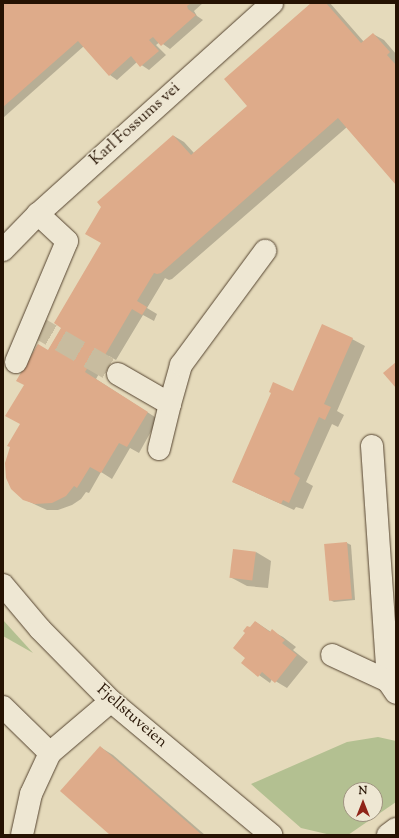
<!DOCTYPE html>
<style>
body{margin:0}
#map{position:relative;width:399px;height:838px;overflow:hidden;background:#e5dabb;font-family:"Sorts Mill Goudy",serif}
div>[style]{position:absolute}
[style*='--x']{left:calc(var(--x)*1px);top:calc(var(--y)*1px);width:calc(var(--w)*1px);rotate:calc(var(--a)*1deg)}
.green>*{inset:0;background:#b3c091}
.shadow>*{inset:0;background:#0003}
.building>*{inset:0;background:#deab8a;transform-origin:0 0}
.minor-tunnel>*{height:22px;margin-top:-11px;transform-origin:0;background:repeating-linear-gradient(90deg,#c8bc9f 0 22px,transparent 0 33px)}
.roads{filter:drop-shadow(0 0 1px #554430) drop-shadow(0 0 1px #554430)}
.minor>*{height:22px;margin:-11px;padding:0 11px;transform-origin:11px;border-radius:11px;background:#eee7d3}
span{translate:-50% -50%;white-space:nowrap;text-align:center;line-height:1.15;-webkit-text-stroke:3px #eee7d3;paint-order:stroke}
.street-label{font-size:16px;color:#251202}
.frame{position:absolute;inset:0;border:4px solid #251202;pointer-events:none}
.north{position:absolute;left:343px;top:782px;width:40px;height:40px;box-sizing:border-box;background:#eee7d3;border:1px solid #9e927f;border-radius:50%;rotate:0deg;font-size:11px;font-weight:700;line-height:16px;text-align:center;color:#251202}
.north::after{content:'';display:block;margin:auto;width:14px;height:18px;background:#8f2418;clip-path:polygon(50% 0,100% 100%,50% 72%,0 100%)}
</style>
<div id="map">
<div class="green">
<i style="clip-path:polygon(3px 620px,33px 653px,3px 636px)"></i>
<i style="clip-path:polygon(evenodd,378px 737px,396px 741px,396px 802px,348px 835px,331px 835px,301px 828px,251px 784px,347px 742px,378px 737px,351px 790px,375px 790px,375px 814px,351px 814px,351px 790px)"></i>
</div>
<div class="shadow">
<i style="clip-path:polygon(3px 3px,203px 3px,194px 11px,197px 16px,203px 20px,170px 49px,160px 42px,156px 45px,166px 55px,149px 70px,137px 62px,117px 80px,110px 75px,84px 46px,3px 118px)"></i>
<i style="clip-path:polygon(313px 3px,330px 3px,364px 42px,373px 34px,384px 40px,396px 54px,396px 184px,347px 127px,172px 279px,169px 280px,165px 278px,147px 308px,157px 314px,154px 321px,143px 315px,116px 360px,109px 356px,96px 379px,158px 419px,139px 453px,130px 448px,112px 479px,101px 472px,89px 493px,86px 492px,81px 499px,72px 505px,58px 510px,47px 510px,36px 505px,24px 499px,21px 424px,48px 351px,174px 136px,184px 142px,194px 153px,248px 106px)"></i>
<i style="clip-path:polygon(352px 339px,365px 346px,337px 411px,344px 415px,338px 427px,332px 424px,306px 482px,313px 486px,303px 509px,296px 507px,294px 510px,233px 482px,293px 392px)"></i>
<i style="clip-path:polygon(347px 543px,351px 545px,355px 600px,334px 602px,330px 600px)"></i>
<i style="clip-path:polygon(256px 552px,271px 561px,268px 588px,247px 586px,232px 578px)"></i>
<i style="clip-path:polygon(256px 622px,271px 632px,272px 631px,283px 637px,296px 647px,293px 650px,308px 662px,287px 688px,272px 679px,270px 683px,242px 663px,247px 658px,250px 628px)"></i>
<i style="clip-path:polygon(100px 747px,113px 755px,205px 835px,112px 835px)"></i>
</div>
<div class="building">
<i style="clip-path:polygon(3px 3px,191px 3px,187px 6px,188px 9px,196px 15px,161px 46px,153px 37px,149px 40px,159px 51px,140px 67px,131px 56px,109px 76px,78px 41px,3px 107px)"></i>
<i style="clip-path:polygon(311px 3px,326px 3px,361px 43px,373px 33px,390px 52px,387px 55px,396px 65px,396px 185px,338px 118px,161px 273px,157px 274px,154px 273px,137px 301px,147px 307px,142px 315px,132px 309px,105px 355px,98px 350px,85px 372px,148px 412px,127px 447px,119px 443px,101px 473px,90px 467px,77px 488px,74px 486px,66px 496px,52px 503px,35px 504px,23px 500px,11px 489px,6px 478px,5px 463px,10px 447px,7px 446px,20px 424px,5px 416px,24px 385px,16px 381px,38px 344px,48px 350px,61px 328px,54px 323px,101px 243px,85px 234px,101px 207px,97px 202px,173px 135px,191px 155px,247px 106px,224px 79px)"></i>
<i style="clip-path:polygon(322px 324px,353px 338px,324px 404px,331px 407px,325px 420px,319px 417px,294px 474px,300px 478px,289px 503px,283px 500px,281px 504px,232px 482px,271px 393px,269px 392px,273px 382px,293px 391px)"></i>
<i style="clip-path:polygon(396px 362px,396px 388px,383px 373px)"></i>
<i style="left:347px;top:542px;width:57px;height:23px;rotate:85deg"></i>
<i style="left:233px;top:549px;width:23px;height:29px;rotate:7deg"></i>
<i style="clip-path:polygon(255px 621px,270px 632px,272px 629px,285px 640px,282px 643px,297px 655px,275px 683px,262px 672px,258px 677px,241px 663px,245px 658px,233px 648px,245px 633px,243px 631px,247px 626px,250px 627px)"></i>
<i style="clip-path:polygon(100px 746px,202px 835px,110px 835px,60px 791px)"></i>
</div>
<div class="minor-tunnel">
<i style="--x:32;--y:324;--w:99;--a:30.2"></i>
</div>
<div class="roads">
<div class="minor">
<i style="--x:3;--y:250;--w:50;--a:-45.8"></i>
<i style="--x:38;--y:214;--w:315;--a:-42"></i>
<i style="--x:16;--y:362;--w:131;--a:-67.1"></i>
<i style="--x:67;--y:241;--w:40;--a:-137"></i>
<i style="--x:118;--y:374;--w:60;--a:30"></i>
<i style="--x:372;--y:446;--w:236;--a:86.1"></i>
<i style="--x:388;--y:681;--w:14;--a:56"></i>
<i style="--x:159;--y:449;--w:46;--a:-76.3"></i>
<i style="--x:170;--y:404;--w:41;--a:-74.2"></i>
<i style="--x:181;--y:365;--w:142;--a:-53.6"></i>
<i style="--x:3;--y:585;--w:57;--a:49.9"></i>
<i style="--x:40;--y:629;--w:101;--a:45.4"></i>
<i style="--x:111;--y:701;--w:209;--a:39.9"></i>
<i style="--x:332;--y:655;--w:62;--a:24.9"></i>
<i style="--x:3;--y:707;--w:66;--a:44.4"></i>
<i style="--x:22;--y:835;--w:42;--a:-77.6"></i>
<i style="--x:31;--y:794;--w:45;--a:-65.1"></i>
<i style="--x:50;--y:753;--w:80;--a:-40.4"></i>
<i style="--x:388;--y:835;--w:10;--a:-37"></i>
</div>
</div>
<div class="street-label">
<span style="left:136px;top:125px;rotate:-42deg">Karl Fossums vei</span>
<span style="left:131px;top:717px;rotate:41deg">Fjellstuveien</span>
</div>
<div class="frame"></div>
<div class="north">N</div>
</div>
